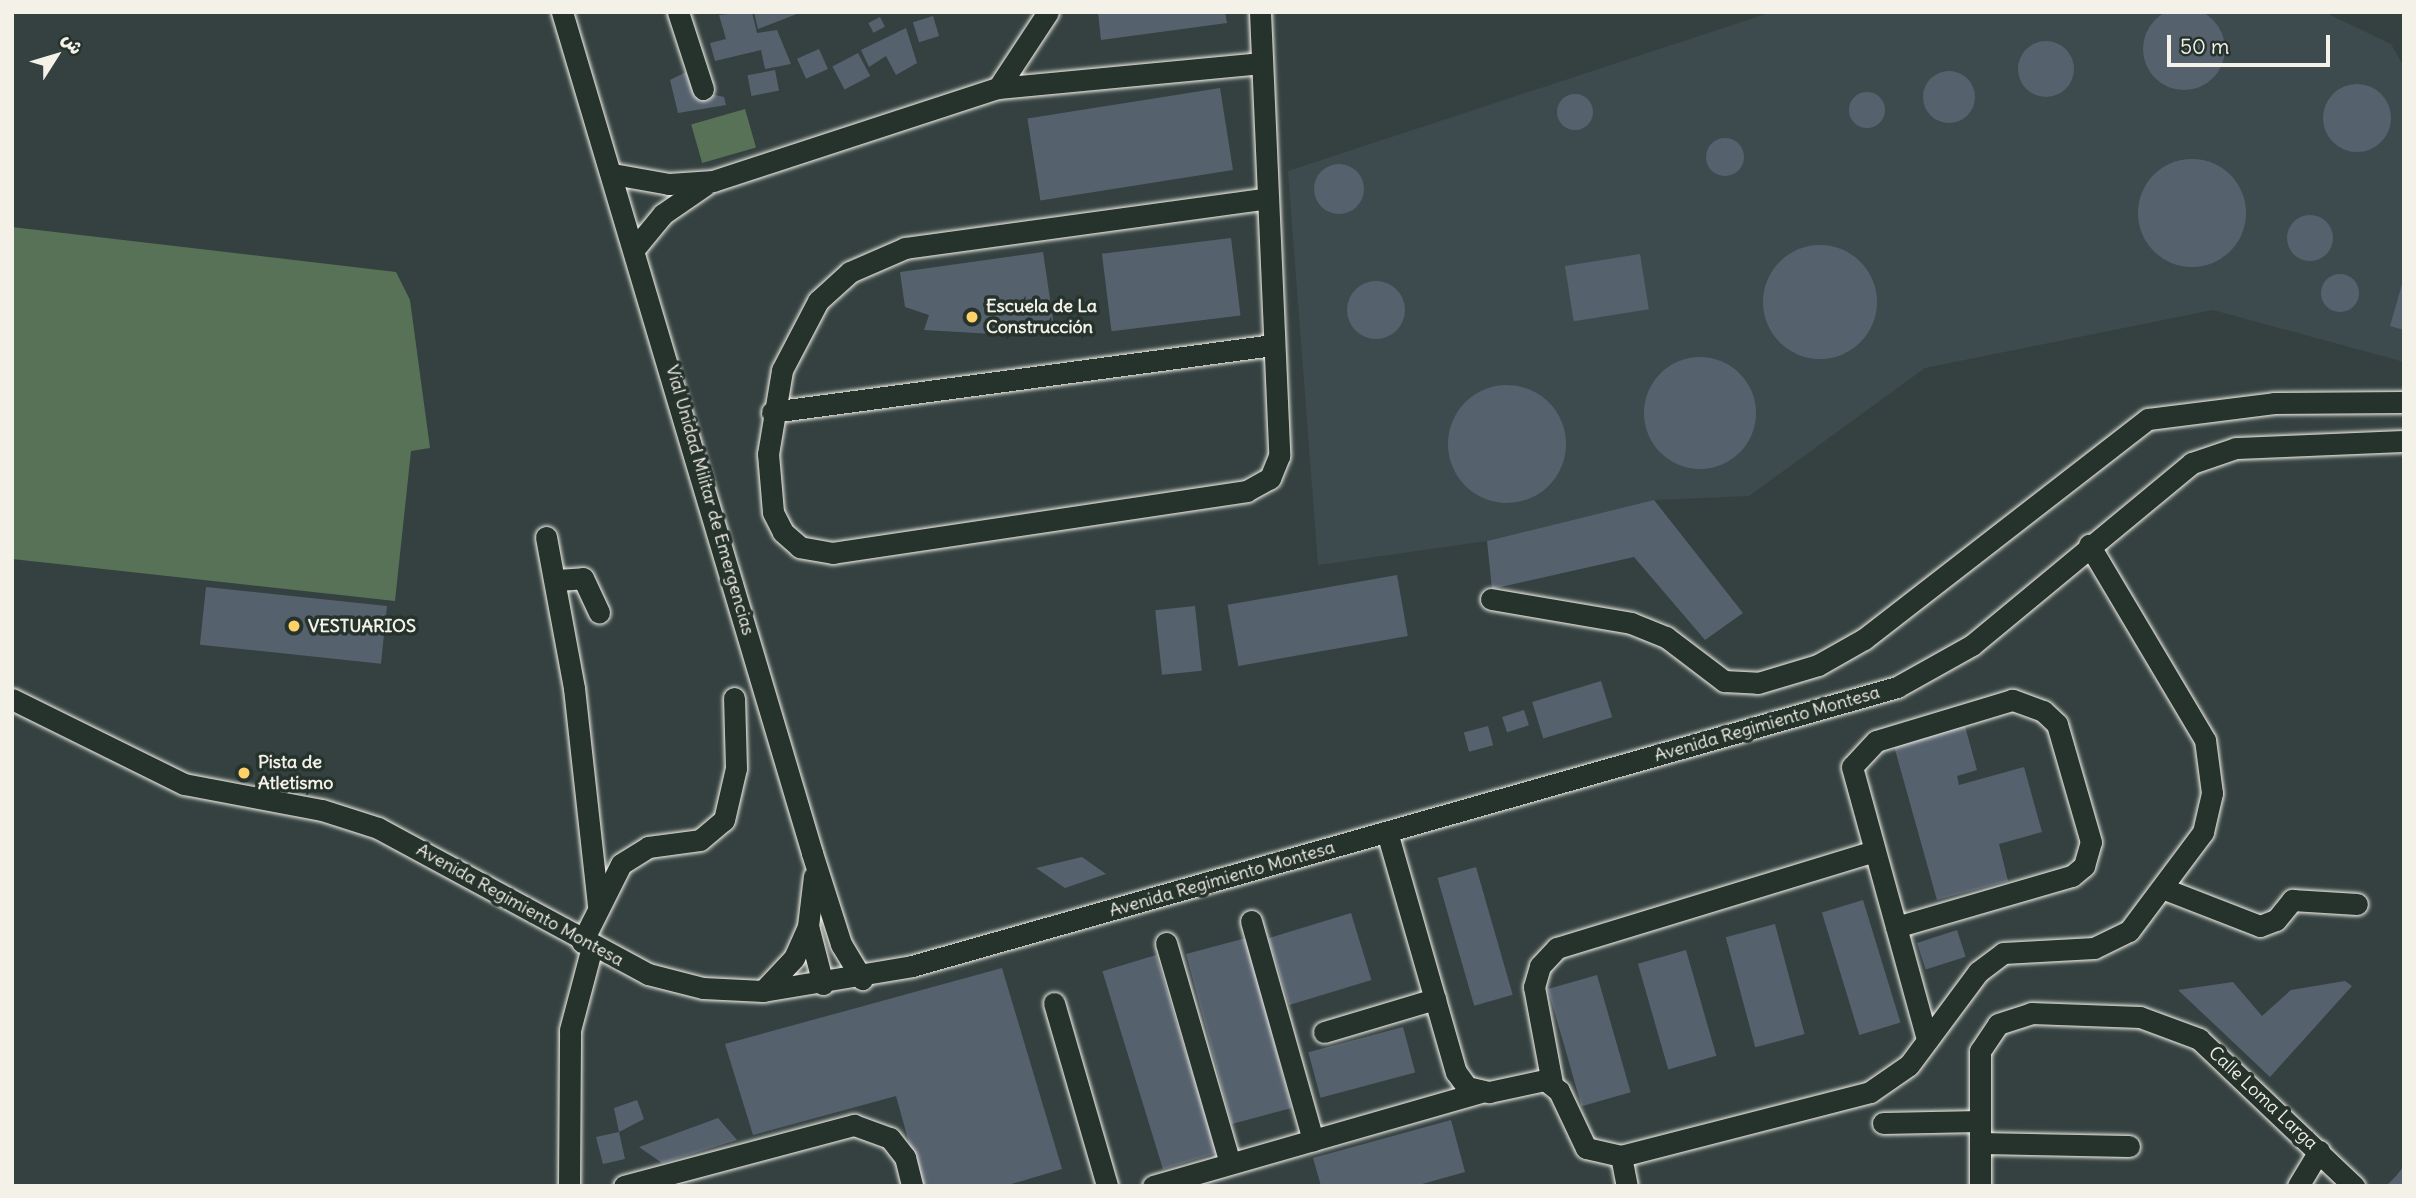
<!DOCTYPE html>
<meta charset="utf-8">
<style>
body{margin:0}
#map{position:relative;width:2416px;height:1198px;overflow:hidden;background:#344140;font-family:Delius,"Playpen Sans Arabic",sans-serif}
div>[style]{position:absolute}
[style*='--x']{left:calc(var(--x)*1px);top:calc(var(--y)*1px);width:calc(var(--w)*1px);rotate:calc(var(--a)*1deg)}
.built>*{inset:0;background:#3e4b4e}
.green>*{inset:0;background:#577257;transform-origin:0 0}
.building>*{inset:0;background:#56616e;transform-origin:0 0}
.round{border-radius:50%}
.roads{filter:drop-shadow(0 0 2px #f4f1e8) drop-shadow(0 0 2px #f4f1e8)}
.minor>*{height:21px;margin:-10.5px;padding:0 10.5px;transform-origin:10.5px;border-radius:10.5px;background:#26332d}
.dots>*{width:19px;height:19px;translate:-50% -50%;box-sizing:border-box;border:4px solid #26332d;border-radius:50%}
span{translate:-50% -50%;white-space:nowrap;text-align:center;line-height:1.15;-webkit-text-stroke:7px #26332d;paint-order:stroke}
.poi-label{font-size:18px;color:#f4f1e8;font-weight:700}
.left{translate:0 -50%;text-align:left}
.street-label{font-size:18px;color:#f4f1e8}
.frame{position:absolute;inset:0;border:14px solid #f4f1e8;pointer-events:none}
.north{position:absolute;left:21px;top:21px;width:70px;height:70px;-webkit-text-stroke:5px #26332d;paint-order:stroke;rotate:53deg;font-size:19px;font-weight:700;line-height:28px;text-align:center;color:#f4f1e8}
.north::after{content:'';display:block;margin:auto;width:24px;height:32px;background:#f4f1e8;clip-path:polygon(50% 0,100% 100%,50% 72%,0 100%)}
.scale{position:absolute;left:2167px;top:35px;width:163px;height:32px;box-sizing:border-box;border:4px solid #f4f1e8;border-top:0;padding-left:9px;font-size:21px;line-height:24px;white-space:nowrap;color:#f4f1e8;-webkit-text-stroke:5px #26332d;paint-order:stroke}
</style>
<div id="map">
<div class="built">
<i style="clip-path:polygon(1772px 12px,2324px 12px,2391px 44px,2404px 67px,2404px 362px,2213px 310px,1925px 368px,1749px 496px,1654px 500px,1487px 541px,1318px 565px,1288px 171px)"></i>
</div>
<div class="green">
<i style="left:745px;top:109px;width:40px;height:56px;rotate:74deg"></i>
<i style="clip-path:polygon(12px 227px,396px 272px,410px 300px,430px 448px,411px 451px,395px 601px,12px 559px)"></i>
</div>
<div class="building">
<i class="round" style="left:2143px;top:8px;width:82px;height:82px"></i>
<i style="clip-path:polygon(752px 12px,757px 33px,777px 30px,791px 64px,765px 69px,761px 50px,715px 61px,710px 43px,726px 39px,719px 15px)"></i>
<i style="clip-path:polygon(754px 12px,802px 12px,758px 29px)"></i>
<i style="clip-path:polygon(1098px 12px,1225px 12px,1227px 23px,1101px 40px)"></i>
<i style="left:933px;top:16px;width:21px;height:21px;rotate:73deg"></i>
<i style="left:880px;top:17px;width:11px;height:13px;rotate:63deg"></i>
<i style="clip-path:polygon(906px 28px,917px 63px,896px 75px,886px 56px,869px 67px,861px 50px)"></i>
<i class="round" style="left:2018px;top:41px;width:56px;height:56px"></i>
<i style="left:819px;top:49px;width:22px;height:24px;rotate:66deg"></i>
<i style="left:858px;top:53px;width:26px;height:29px;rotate:62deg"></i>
<i style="left:775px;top:70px;width:21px;height:28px;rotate:79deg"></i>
<i class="round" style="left:1923px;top:71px;width:52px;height:52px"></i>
<i style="clip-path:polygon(686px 72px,692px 90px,724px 97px,726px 105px,678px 113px,670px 80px)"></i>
<i class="round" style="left:2323px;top:84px;width:68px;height:68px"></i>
<i style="left:1220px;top:88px;width:83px;height:195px;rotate:81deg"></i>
<i class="round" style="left:1849px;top:92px;width:36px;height:36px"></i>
<i class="round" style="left:1557px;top:94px;width:36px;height:36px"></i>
<i class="round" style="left:1706px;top:138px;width:38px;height:38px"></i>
<i class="round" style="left:2138px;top:159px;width:108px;height:108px"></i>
<i class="round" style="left:1314px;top:164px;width:50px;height:50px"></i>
<i class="round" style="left:2287px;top:215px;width:46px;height:46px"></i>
<i style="left:1231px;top:238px;width:78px;height:130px;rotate:83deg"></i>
<i class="round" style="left:1763px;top:245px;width:114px;height:114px"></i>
<i style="clip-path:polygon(1043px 252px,1054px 326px,993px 334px,924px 330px,929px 315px,905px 307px,900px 272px)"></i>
<i style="left:1640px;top:254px;width:56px;height:76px;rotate:81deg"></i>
<i class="round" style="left:2321px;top:274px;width:38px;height:38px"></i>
<i class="round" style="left:1347px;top:281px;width:58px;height:58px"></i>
<i style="clip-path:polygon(2403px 281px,2404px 281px,2404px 330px,2390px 326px)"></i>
<i class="round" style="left:1644px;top:357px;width:112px;height:112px"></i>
<i class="round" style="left:1448px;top:385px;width:118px;height:118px"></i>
<i style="clip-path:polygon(1654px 500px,1743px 613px,1705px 640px,1634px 557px,1492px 589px,1487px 541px)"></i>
<i style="left:1397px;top:575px;width:62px;height:172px;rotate:80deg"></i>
<i style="left:206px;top:587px;width:182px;height:58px;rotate:6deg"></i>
<i style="left:1195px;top:606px;width:65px;height:40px;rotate:84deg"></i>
<i style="left:1601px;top:681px;width:38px;height:72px;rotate:73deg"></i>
<i style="left:1524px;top:710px;width:16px;height:23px;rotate:72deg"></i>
<i style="left:1488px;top:726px;width:20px;height:25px;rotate:75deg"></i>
<i style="clip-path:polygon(1965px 726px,1977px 770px,1957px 776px,1959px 785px,2024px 767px,2042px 832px,1999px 844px,2008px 881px,1937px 900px,1894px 746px)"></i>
<i style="clip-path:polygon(1082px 857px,1106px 874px,1065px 888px,1036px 868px)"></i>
<i style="left:1476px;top:867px;width:133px;height:40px;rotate:74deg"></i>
<i style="left:1863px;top:900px;width:128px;height:43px;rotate:73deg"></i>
<i style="left:1351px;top:913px;width:70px;height:86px;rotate:73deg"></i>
<i style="left:1775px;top:924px;width:114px;height:51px;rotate:75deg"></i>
<i style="left:1957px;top:930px;width:28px;height:42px;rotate:72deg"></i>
<i style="left:1246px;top:938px;width:176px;height:62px;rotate:75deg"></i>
<i style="left:1686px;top:950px;width:110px;height:50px;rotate:74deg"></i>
<i style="left:1156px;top:955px;width:207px;height:56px;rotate:73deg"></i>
<i style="clip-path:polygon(1002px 968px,1062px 1169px,1005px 1186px,921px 1186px,896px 1096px,753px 1135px,725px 1044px)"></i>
<i style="left:1597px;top:975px;width:122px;height:51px;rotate:74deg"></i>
<i style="clip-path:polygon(2345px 981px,2352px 986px,2270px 1077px,2178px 990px,2233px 982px,2262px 1016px,2291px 990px)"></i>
<i style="left:1403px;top:1027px;width:47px;height:98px;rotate:75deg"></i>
<i style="clip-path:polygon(637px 1100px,644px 1119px,619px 1132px,625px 1159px,603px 1164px,596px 1137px,619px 1132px,614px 1108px)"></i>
<i style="clip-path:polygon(718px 1118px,737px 1140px,662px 1163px,639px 1147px)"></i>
<i style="clip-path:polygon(1451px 1120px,1465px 1172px,1415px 1186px,1321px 1186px,1313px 1158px)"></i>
<i style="clip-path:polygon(2404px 1166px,2404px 1186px,2386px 1186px,2396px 1176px)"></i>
</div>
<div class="roads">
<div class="minor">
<i style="--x:562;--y:12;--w:877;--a:73.44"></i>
<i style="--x:812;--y:853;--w:96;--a:72.3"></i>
<i style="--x:841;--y:944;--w:41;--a:59"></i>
<i style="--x:678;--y:12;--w:81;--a:72"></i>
<i style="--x:1260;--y:12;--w:444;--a:87.5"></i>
<i style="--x:1279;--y:456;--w:24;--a:112"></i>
<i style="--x:1270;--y:478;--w:26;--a:151"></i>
<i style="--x:1247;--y:491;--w:419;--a:171.5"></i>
<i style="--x:833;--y:553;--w:34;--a:-170"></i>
<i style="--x:800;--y:547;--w:23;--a:-139"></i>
<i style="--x:783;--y:532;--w:22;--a:-117"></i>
<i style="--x:773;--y:512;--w:58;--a:-94.9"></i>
<i style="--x:768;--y:454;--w:85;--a:-80.5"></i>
<i style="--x:782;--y:370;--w:78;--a:-62.4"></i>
<i style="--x:818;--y:301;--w:43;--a:-42.2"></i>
<i style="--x:850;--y:272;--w:60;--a:-23.6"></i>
<i style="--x:905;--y:248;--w:362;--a:-7.8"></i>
<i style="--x:998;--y:88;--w:91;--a:-56.7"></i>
<i style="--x:613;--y:174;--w:57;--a:10.1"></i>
<i style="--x:669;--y:184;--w:44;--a:-3.9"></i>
<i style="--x:713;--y:181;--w:300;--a:-18.1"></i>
<i style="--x:998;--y:88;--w:265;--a:-5.4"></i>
<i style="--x:635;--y:248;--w:44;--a:-50.5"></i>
<i style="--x:663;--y:214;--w:51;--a:-34.6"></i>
<i style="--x:772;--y:412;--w:505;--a:-7.62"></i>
<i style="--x:546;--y:537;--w:154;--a:79.5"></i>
<i style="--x:574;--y:688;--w:219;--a:83.7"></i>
<i style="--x:557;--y:580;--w:26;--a:-4"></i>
<i style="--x:583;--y:578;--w:38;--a:65"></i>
<i style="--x:1491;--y:599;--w:142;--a:9.7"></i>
<i style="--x:1631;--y:623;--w:38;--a:22"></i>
<i style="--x:1666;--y:637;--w:73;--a:37.2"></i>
<i style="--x:1724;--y:681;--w:34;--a:3"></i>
<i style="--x:1758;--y:683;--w:63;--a:-16.7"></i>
<i style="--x:1818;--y:665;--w:53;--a:-29.5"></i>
<i style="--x:1864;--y:639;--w:359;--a:-37.8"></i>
<i style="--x:2148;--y:419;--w:127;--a:-7.2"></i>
<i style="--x:2274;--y:403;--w:130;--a:-0.4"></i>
<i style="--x:12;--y:699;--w:192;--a:26.3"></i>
<i style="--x:184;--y:784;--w:140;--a:10.7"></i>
<i style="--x:322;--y:810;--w:59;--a:17.8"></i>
<i style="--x:378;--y:828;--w:307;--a:28.4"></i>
<i style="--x:648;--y:974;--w:57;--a:14.3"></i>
<i style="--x:703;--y:988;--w:60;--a:2.9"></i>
<i style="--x:763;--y:991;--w:151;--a:-9.5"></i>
<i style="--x:912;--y:966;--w:1024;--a:-15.81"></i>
<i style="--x:1897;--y:687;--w:86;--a:-29.2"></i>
<i style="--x:1972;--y:645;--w:286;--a:-39.6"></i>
<i style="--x:2192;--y:463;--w:46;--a:-18.8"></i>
<i style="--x:2236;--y:448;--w:168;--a:-2.4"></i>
<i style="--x:1387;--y:832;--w:250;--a:74"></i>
<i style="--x:1456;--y:1072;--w:19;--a:54"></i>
<i style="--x:1467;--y:1087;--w:23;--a:13"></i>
<i style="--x:1489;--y:1092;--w:57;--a:-12.1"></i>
<i style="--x:1545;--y:1080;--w:18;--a:38"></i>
<i style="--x:1559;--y:1091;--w:63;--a:64.7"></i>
<i style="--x:1586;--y:1148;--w:36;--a:13"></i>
<i style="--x:1621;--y:1156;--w:257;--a:-14.4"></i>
<i style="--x:1870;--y:1092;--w:47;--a:-34.7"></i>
<i style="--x:1909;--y:1065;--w:116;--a:-53.4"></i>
<i style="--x:1978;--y:972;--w:31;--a:-37"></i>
<i style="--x:2003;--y:953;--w:91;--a:-3.1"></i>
<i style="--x:2094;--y:948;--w:39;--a:-26"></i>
<i style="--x:2129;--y:931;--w:124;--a:-53.2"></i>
<i style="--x:2203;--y:832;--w:40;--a:-77"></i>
<i style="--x:2212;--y:793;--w:53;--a:-97.5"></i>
<i style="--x:2205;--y:740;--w:227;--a:-120.7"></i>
<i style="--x:2162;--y:888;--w:105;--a:21.2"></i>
<i style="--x:2260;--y:926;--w:17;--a:-21"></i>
<i style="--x:2276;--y:920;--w:26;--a:-51"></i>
<i style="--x:2292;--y:900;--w:65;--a:3.5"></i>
<i style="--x:1251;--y:921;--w:228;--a:74.2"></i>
<i style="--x:808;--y:926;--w:60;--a:75.5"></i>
<i style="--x:1896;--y:927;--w:183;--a:-16.2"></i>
<i style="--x:2072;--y:876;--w:16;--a:-40"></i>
<i style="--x:2084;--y:866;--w:25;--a:-74"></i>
<i style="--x:2091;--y:842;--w:123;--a:-106.1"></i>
<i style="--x:2057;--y:724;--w:19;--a:-137"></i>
<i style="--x:2043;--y:711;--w:33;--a:-160"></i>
<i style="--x:2012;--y:700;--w:142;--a:163.2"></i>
<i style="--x:1876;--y:741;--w:35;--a:133"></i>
<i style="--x:1852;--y:767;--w:283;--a:74.6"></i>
<i style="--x:582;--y:942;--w:87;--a:-63.4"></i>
<i style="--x:621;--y:864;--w:32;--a:-32"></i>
<i style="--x:648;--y:847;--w:52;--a:-7.7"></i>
<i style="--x:700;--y:840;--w:31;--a:-40"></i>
<i style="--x:724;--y:820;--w:53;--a:-77"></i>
<i style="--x:736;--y:768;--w:70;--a:-91.6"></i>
<i style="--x:1166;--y:943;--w:229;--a:73.8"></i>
<i style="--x:763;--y:991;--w:45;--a:-46.8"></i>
<i style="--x:794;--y:958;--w:35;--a:-66"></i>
<i style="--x:808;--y:926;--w:50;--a:-83.2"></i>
<i style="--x:1054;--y:1003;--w:191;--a:73.8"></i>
<i style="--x:1324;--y:1032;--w:116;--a:-16.6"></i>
<i style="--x:1552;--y:1083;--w:98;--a:-100.6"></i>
<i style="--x:1534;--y:987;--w:22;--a:-74"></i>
<i style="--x:1540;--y:966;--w:25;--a:-47"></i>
<i style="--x:1557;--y:948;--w:332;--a:-17"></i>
<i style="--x:1883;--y:1123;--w:96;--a:-1.2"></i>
<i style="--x:1980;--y:1143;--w:149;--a:1.2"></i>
<i style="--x:1621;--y:1156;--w:31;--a:79"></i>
<i style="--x:569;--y:1186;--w:156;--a:-89.6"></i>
<i style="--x:570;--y:1030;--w:86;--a:-75.2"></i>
<i style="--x:624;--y:1186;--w:238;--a:-14.9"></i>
<i style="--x:854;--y:1125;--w:38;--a:20"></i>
<i style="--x:890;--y:1138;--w:24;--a:52"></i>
<i style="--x:905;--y:1157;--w:30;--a:76"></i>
<i style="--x:1153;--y:1186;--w:341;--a:-16"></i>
<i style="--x:1980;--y:1186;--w:135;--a:-90"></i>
<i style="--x:1980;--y:1051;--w:32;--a:-56"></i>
<i style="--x:1998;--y:1024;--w:35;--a:-18"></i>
<i style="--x:2031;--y:1013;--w:109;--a:2.1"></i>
<i style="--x:2140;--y:1017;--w:63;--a:20.4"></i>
<i style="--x:2199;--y:1039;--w:214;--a:43.5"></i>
<i style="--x:2298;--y:1186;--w:41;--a:-59"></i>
</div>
</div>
<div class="dots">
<i style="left:972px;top:317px;background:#ffd166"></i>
<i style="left:294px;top:626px;background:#ffd166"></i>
<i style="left:244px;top:773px;background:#ffd166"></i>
</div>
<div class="poi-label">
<span class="left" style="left:986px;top:317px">Escuela de La<br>Construcción</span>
<span class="left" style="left:308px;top:626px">VESTUARIOS</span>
<span class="left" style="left:258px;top:773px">Pista de<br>Atletismo</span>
</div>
<div class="street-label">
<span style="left:710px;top:500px;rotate:74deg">Vial Unidad Militar de Emergencias</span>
<span style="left:1767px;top:724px;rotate:-16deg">Avenida Regimiento Montesa</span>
<span style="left:1222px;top:879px;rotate:-16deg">Avenida Regimiento Montesa</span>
<span style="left:520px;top:905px;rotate:29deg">Avenida Regimiento Montesa</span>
<span style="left:2263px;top:1098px;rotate:43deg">Calle Loma Larga</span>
</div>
<div class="frame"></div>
<div class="north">ش</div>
<div class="scale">50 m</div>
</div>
